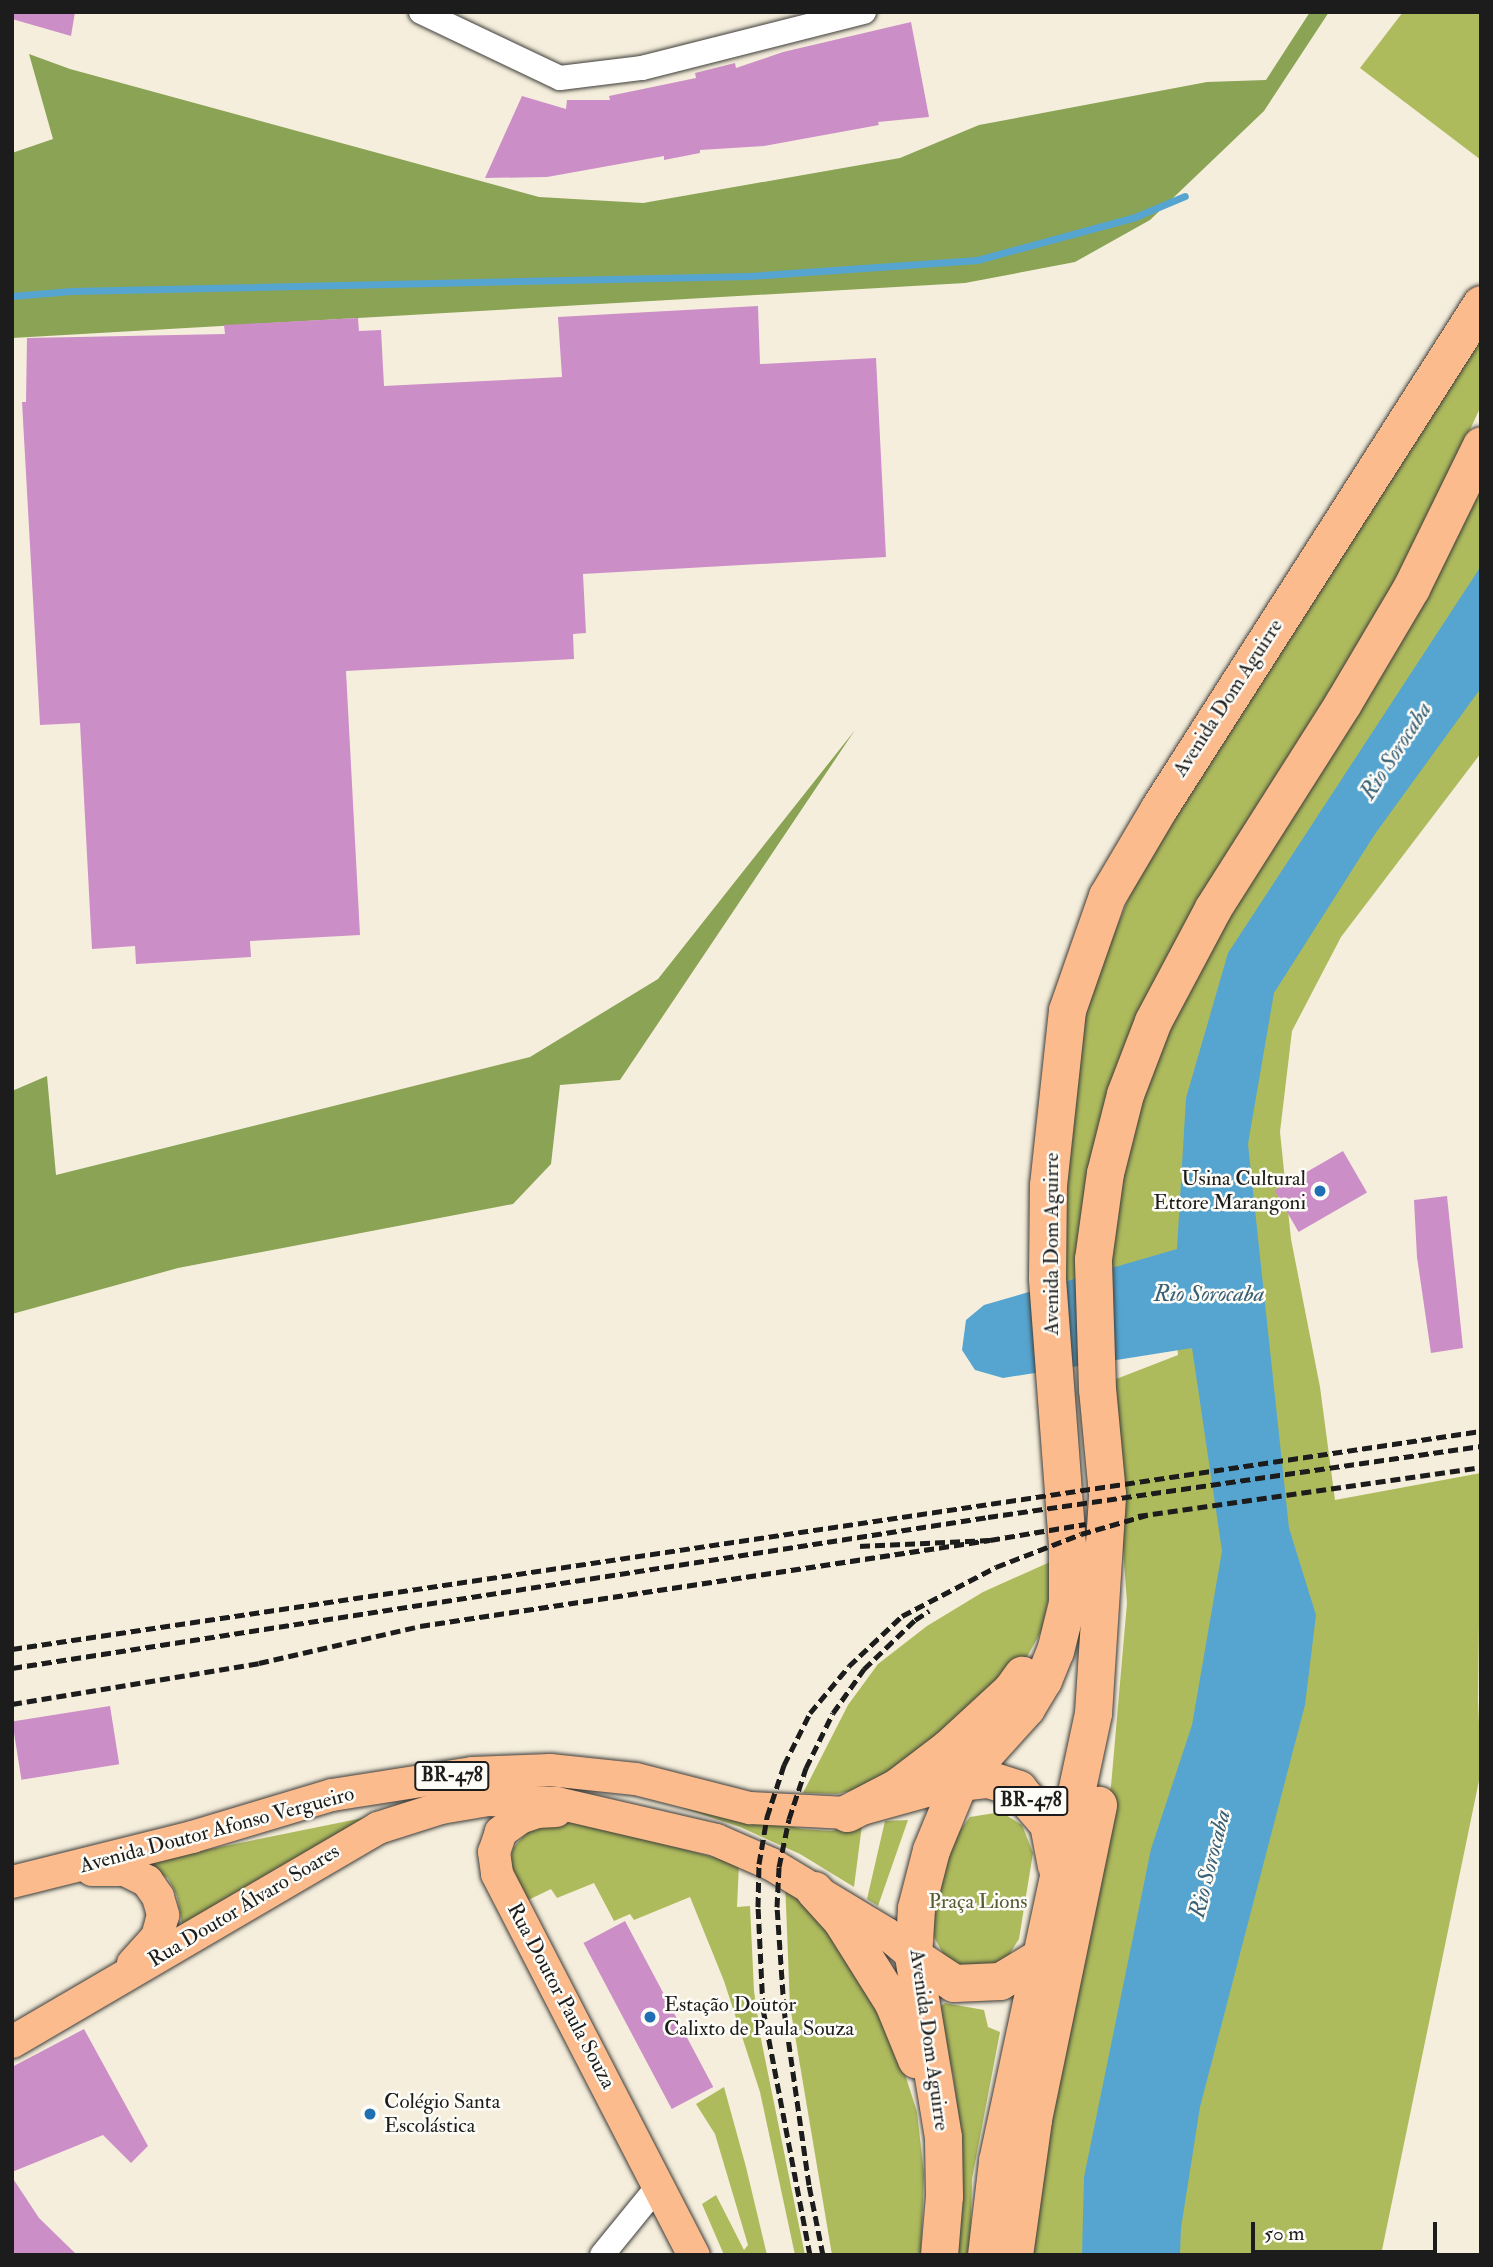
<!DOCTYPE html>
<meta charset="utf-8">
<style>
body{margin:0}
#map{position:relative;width:1493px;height:2267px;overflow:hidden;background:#f5eedc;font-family:"IM FELL Double Pica",serif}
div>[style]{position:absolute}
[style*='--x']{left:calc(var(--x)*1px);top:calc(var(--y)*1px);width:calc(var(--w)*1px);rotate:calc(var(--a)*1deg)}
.green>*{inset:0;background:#aebb5d}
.forest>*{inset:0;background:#8aa354}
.water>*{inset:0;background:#56a5d0}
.stream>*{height:7px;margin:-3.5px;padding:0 3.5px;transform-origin:3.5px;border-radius:3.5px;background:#56a5d0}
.building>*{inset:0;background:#cc8ec7;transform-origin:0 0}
.roads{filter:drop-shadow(0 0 2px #3d3c39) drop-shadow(0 0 2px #3d3c39)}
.minor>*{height:24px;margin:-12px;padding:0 12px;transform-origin:12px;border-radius:12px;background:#fff}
.major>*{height:32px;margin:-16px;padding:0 16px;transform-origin:16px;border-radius:16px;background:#fbbb8d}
.highway>*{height:37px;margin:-18.5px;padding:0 18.5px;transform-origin:18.5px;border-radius:18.5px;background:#fbbb8d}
.rail>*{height:5px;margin-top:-2.5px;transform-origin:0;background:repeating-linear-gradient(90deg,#1c1c1c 0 10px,transparent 0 15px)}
.dots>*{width:19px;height:19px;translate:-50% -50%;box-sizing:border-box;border:4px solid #fdfcf7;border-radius:50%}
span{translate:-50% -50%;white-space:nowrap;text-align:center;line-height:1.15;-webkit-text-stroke:5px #fdfcf7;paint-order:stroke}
.shield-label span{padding:2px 5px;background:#fdfcf7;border:2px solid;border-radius:5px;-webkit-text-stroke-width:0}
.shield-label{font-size:19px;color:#1c1c1c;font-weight:700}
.street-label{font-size:21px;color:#1c1c1c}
.poi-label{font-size:21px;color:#1c1c1c}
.right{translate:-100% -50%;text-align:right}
.left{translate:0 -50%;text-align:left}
.park-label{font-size:21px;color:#565c36}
.water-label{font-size:23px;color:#396076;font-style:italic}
.frame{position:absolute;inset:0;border:14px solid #1c1c1c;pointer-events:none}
.scale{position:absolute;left:1251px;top:2222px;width:186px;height:32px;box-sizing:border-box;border:4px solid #1c1c1c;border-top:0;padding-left:9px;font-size:21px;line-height:24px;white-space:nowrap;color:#1c1c1c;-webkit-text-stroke:5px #fdfcf7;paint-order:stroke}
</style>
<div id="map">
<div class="green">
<i style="clip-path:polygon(1403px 12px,1481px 12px,1481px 160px,1360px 68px)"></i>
<i style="clip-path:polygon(1481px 332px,1481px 406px,1400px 580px,1195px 907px,1081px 1277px,1060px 1283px,1058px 1205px,1083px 1025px,1101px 965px,1132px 890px,1176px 804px)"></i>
<i style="clip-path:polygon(1481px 484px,1481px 753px,1341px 937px,1292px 1031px,1280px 1132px,1291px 1239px,1320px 1387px,1335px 1500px,1481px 1473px,1478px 1699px,1481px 1771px,1381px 2255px,1020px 2255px,1062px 2024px,1111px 1786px,1127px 1603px,1111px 1381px,1178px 1355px,1168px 1253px,1105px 1271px,1105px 1252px,1144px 1079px,1217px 935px)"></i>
<i style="clip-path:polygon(1050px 1562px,1049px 1597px,1042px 1630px,1023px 1664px,993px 1698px,867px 1787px,837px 1794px,803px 1793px,848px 1705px,878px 1664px,927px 1626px,983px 1592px)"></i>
<i style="clip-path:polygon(442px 1802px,183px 1930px,177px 1896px,168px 1878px,141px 1863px)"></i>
<i style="clip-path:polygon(685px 1803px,802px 1829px,831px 1831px,862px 1825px,854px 1887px,800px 1854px,740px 1827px,683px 1808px)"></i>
<i style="clip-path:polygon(1001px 1812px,1022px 1825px,1033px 1853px,1019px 1939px,1004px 1963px,977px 1974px,948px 1963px,934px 1937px,931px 1909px,950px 1843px,970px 1817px)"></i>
<i style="clip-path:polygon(908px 1820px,878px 1906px,867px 1899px,885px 1821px)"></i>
<i style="clip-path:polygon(546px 1822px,572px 1822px,609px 1829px,739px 1864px,737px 1907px,750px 1906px,754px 1991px,761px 2039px,805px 2255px,795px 2255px,760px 2092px,724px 1981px,690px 1897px,634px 1920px,630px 1914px,614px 1921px,594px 1883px,557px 1898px,551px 1889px,522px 1903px,509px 1871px,513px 1848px,529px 1830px)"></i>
<i style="clip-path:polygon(785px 1881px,791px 1882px,874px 1991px,898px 2052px,917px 2112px,924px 2174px,921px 2255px,832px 2255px,790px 2006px)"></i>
<i style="clip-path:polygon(945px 2003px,984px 2010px,988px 2027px,1000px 2032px,972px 2179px,970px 2255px,958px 2255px,962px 2180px,960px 2129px,953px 2075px,937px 2017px,937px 2009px)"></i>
<i style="clip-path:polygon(724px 2087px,746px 2167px,767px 2255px,724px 2255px,702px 2204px,716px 2195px,744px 2250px,748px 2245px,715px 2134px,696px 2104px)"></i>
</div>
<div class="forest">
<i style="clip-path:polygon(1310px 12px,1329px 12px,1264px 111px,1150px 220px,1075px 262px,965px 283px,12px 338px,12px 153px,53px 139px,29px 54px,70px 69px,539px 197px,643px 203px,900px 158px,979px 125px,1207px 82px,1266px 80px)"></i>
<i style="clip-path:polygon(855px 730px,620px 1080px,560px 1085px,551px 1164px,513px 1204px,178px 1268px,12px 1314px,12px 1091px,47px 1076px,56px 1175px,530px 1057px,658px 979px)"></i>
</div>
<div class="water">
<i style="clip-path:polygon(1481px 566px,1481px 688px,1375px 834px,1274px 993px,1248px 1144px,1289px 1528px,1316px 1615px,1305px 1705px,1200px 2107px,1181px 2228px,1180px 2255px,1082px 2255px,1084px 2177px,1151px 1849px,1192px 1725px,1222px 1551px,1192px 1348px,1003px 1378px,975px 1370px,962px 1350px,966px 1320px,984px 1305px,1177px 1249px,1186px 1098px,1228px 953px)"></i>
</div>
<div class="stream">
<i style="--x:12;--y:296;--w:59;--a:-4.8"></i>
<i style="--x:71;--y:291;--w:678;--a:-1.27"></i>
<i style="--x:749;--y:276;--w:229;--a:-4"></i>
<i style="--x:977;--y:260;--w:164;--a:-15.2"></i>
<i style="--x:1135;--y:217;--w:54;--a:-22.8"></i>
</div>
<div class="building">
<i style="clip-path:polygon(12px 12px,75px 12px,71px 36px,12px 19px)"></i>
<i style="clip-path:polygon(911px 22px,929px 117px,878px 122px,879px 125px,764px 146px,700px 150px,700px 153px,664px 160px,664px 156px,547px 177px,485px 178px,522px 96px,566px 109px,567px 100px,610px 100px,609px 96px,696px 78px,695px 73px,735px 63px,736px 68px,783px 52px)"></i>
<i style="clip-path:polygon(758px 306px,760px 364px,876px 358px,886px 557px,583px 574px,586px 633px,573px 634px,574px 659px,346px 671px,360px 935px,250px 941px,251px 957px,136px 964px,135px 946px,92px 949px,80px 723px,40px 725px,22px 402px,26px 402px,27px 338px,225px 334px,224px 325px,358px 318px,359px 331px,381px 330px,384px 386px,562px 377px,558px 317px)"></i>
<i style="left:1343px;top:1151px;width:48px;height:79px;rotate:60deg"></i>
<i style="clip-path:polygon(1447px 1196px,1463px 1348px,1431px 1353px,1417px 1257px,1414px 1200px)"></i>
<i style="left:110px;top:1706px;width:59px;height:99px;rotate:81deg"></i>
<i style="left:625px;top:1921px;width:188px;height:47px;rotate:62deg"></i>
<i style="clip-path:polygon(84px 2029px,148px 2146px,131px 2163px,103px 2135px,12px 2172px,12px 2067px)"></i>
<i style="clip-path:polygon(12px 2177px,39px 2218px,77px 2255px,12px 2255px)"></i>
</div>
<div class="roads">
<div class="minor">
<i style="--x:421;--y:12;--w:154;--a:25.4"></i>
<i style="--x:560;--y:78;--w:83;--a:-7"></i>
<i style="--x:642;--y:68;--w:229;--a:-14.2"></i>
<i style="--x:602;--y:2255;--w:92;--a:-50.8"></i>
</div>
<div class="major">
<i style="--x:556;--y:1811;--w:19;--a:177"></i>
<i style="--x:537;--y:1812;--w:18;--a:161"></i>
<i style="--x:520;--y:1818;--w:24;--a:144"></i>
<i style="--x:501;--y:1832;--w:21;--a:109"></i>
<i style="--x:494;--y:1852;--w:22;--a:82"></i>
<i style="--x:497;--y:1874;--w:429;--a:62.7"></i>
<i style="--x:92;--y:1870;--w:33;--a:0"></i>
<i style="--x:125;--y:1870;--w:25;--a:27"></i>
<i style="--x:147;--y:1881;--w:19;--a:55"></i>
<i style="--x:158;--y:1897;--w:19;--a:74"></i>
<i style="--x:163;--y:1915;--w:23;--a:105"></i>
<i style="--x:157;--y:1937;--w:36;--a:132"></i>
<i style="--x:12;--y:1882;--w:186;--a:-14"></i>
<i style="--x:192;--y:1837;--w:146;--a:-16.7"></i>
<i style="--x:332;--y:1795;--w:142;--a:-8.9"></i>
<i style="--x:472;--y:1773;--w:78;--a:-2.2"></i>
<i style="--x:550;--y:1770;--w:86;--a:6"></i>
<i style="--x:636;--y:1779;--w:118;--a:14.3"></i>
<i style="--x:750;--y:1808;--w:97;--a:3"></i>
<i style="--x:847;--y:1813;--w:116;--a:-15.5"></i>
<i style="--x:12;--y:2042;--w:424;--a:-30.3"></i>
<i style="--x:378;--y:1828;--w:66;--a:-17.6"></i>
<i style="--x:441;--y:1808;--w:48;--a:-9.7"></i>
<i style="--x:488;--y:1800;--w:69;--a:2.5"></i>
<i style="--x:557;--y:1803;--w:163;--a:13.1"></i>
<i style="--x:716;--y:1840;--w:60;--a:23.6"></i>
<i style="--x:771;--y:1864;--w:135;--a:31.1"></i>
<i style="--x:887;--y:1934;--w:34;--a:40"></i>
</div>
<div class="highway">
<i style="--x:959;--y:1782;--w:29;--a:-6"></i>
<i style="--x:988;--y:1779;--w:32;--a:18"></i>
<i style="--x:1018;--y:1789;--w:46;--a:49.4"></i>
<i style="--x:1048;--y:1824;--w:43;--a:79.2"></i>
<i style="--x:847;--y:1813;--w:56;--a:-27.5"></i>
<i style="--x:897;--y:1787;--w:64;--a:-37.4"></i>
<i style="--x:948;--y:1748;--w:86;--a:-42.6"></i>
<i style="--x:1011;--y:1690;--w:19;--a:-54"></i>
<i style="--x:814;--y:1890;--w:40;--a:48"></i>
<i style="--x:841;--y:1920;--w:98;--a:57.9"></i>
<i style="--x:893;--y:2003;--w:61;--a:67.7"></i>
<i style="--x:913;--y:1956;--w:49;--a:33.4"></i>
<i style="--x:954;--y:1983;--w:46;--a:-2.5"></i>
<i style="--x:1000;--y:1981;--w:47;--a:-31"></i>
<i style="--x:939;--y:2255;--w:59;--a:-85.2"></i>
<i style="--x:944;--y:2196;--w:59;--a:-91"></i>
<i style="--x:943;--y:2137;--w:183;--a:-99.4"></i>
<i style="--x:913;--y:1956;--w:48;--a:-86.4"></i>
<i style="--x:916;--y:1908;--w:60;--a:-75.5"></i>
<i style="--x:931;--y:1850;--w:74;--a:-67.6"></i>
<i style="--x:959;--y:1782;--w:100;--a:-47.8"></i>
<i style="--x:1026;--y:1708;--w:33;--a:-59"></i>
<i style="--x:1043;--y:1680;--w:31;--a:-68"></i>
<i style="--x:1055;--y:1651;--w:49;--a:-76"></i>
<i style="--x:1067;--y:1603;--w:58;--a:-90"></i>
<i style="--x:1067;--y:1545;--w:268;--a:-94.3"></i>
<i style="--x:1047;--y:1278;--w:93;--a:-89.4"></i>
<i style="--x:1048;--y:1185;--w:176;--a:-83.8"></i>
<i style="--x:1067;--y:1010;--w:121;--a:-70.7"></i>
<i style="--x:1107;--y:896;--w:102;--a:-59.4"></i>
<i style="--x:1159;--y:808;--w:598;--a:-57.43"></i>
<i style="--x:986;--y:2255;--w:95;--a:-83.3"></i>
<i style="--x:997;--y:2161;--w:458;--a:-77.9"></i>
<i style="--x:1093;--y:1713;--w:219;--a:-86.3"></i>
<i style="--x:1107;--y:1494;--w:105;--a:-95.4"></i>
<i style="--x:1097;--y:1389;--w:130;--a:-91.8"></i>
<i style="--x:1093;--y:1259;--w:87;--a:-82.1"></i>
<i style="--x:1105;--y:1173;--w:81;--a:-75.8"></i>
<i style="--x:1125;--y:1094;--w:78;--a:-69"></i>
<i style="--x:1153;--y:1021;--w:128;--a:-62"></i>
<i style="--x:1213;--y:908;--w:243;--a:-57.6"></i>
<i style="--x:1343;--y:703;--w:134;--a:-59.4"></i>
<i style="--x:1411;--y:588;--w:159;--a:-63.9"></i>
<i style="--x:1014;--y:2255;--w:137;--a:-82"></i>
<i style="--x:1033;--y:2119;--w:321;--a:-78.3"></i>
</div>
</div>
<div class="rail">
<i style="--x:1138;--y:1516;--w:346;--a:-8.1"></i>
<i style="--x:990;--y:1540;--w:97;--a:-9.5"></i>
<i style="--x:12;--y:1649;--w:1485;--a:-8.44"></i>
<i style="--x:12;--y:1668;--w:988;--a:-8.79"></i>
<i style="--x:988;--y:1517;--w:498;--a:-8.2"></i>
<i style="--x:12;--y:1704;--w:250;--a:-9.4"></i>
<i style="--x:259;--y:1663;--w:165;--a:-12.9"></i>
<i style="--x:420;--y:1626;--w:576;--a:-8.58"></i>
<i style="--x:990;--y:1540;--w:132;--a:177.4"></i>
<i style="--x:810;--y:2255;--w:251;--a:-100.8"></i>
<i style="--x:763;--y:2008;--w:101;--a:-92.8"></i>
<i style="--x:758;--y:1907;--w:43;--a:-88.7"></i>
<i style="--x:759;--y:1864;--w:48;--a:-80.3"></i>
<i style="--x:767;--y:1817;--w:55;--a:-71.9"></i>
<i style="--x:784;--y:1765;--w:58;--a:-63.4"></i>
<i style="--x:810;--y:1713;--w:61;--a:-50.3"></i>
<i style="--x:849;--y:1666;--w:73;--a:-43.3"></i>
<i style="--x:902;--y:1616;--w:106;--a:-27.5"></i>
<i style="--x:996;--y:1567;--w:91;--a:-21.2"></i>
<i style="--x:1081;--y:1534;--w:69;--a:-16.1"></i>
<i style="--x:823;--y:2255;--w:71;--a:-101.3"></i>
<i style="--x:809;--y:2185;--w:178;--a:-98.1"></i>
<i style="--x:784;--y:2009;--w:102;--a:-93.9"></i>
<i style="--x:777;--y:1907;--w:40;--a:-87.1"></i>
<i style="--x:779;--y:1867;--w:49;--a:-78.2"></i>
<i style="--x:789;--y:1819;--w:54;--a:-71.6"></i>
<i style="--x:806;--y:1768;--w:61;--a:-63.9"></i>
<i style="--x:833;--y:1713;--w:54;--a:-54.8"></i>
<i style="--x:864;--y:1669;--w:71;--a:-43.9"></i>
<i style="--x:915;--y:1620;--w:17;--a:-33"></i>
</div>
<div class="dots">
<i style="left:1320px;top:1191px;background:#1f6fb2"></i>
<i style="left:650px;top:2017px;background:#1f6fb2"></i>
<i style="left:370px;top:2114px;background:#1f6fb2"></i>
</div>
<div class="shield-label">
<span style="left:452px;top:1776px">BR-478</span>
<span style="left:1031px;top:1801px">BR-478</span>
</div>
<div class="street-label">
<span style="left:1228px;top:698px;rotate:-57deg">Avenida Dom Aguirre</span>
<span style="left:1052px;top:1244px;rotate:-90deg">Avenida Dom Aguirre</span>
<span style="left:217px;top:1830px;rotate:-15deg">Avenida Doutor Afonso Vergueiro</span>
<span style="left:244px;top:1906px;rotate:-31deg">Rua Doutor Álvaro Soares</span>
<span style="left:561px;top:1996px;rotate:62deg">Rua Doutor Paula Souza</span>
<span style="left:929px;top:2040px;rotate:82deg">Avenida Dom Aguirre</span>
</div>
<div class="poi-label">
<span class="right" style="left:1306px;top:1191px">Usina Cultural<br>Ettore Marangoni</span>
<span class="left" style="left:664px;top:2017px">Estação Doutor<br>Calixto de Paula Souza</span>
<span class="left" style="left:384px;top:2114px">Colégio Santa<br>Escolástica</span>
</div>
<div class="park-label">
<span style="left:978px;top:1902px">Praça Lions</span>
</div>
<div class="water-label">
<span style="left:1396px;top:751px;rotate:-57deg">Rio Sorocaba</span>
<span style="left:1209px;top:1294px">Rio Sorocaba</span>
<span style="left:1210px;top:1864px;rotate:-76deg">Rio Sorocaba</span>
</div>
<div class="frame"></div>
<div class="scale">50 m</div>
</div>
